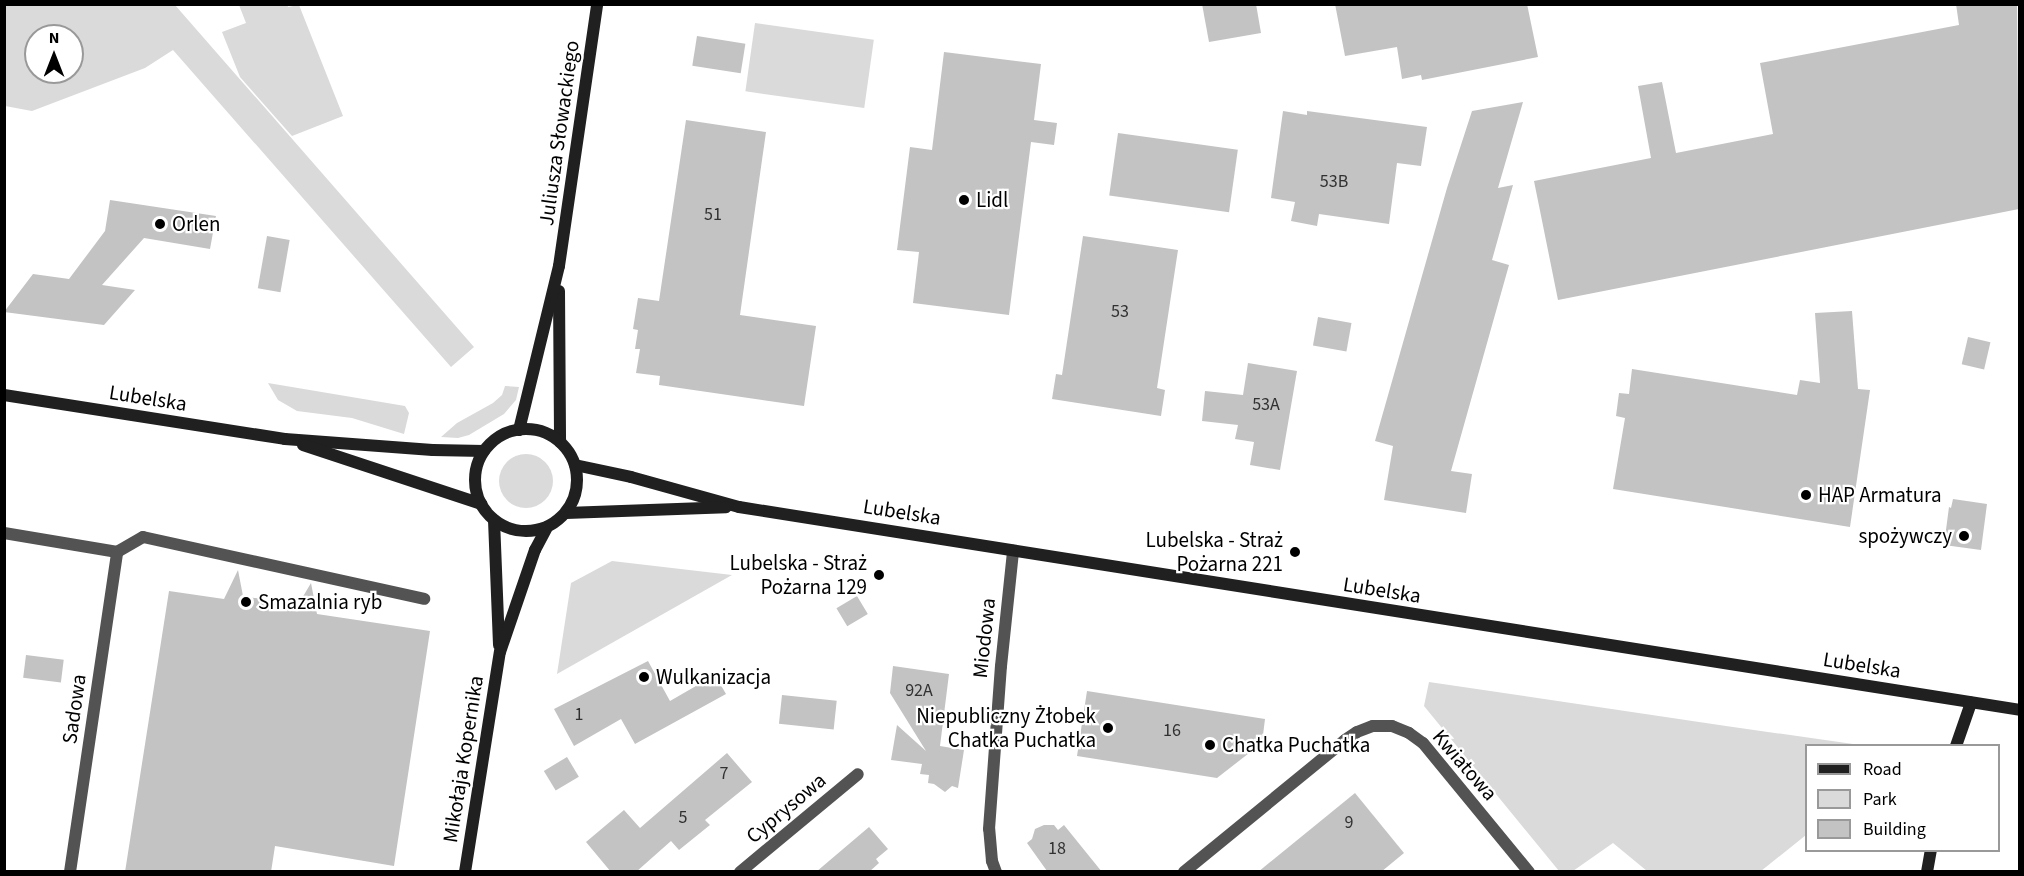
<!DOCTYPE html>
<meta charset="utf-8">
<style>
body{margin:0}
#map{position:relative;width:2024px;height:876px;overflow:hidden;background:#fff;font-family:"Source Sans 3",sans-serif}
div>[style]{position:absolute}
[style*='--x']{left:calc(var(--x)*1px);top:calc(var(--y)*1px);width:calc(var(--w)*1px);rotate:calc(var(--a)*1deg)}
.green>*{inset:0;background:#dadada;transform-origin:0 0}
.round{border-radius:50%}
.building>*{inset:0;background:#c3c3c3;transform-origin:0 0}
.street>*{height:12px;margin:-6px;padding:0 6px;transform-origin:6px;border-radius:6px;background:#535353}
.secondary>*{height:12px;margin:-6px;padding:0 6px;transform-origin:6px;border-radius:6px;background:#202020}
.secondary>.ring{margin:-6px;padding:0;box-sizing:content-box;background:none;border:12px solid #202020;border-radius:50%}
.dots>*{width:16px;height:16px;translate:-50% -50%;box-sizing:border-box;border:3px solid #fff;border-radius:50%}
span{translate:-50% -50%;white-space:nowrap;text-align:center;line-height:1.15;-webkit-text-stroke:4.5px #fff;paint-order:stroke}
.number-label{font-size:18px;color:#313131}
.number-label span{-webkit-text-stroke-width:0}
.street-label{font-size:21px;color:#000}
.poi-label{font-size:21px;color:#000}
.left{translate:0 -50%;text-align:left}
.right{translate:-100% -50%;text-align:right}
.frame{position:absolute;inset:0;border:6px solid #000;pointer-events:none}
.legend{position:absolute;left:1805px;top:744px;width:195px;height:108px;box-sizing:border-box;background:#fff;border:2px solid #999;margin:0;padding:8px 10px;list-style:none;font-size:18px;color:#000}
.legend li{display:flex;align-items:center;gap:12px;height:30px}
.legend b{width:30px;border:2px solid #999}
.north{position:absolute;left:24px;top:24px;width:60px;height:60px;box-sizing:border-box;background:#fff;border:2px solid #999;border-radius:50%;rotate:0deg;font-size:16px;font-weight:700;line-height:24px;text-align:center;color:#000}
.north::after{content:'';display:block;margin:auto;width:21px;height:27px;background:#000;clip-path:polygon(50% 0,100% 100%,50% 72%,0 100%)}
</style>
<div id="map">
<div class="green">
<i style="clip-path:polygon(287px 4px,288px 7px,299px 5px,343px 116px,292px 136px,240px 77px,222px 32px,246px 23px,239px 5px)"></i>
<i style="clip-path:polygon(evenodd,4px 5px,175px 5px,474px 347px,451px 367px,173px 50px,145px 68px,32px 111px,5px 106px,4px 5px,36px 36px,72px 36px,72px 72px,36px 72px,36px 36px)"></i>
<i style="left:755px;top:23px;width:120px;height:69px;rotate:8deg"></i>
<i style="clip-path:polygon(268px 383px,405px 406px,409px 413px,404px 434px,352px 418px,297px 411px,278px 400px)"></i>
<i style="clip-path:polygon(505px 386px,519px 387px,516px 400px,504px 414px,469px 435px,458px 438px,441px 437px,457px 423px,493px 403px,502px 395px)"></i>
<i class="round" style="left:499px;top:454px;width:54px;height:54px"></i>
<i style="clip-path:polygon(612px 561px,732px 575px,557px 674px,571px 583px)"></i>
<i style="clip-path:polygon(1429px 682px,1726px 726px,1860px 745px,1806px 746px,1806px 835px,1761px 871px,1647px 871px,1613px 843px,1573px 871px,1559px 871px,1424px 706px)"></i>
</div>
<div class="building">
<i style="clip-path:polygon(1202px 4px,1256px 4px,1261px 33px,1209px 42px)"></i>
<i style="clip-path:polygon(1335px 4px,1527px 4px,1538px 57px,1422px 80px,1421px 75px,1402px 79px,1397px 47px,1345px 56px)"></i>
<i style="clip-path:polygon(1956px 4px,2017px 4px,2019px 209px,1558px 300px,1534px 181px,1651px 158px,1638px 86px,1662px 82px,1676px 153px,1773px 134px,1760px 63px,1959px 25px)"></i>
<i style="left:697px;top:36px;width:49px;height:30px;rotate:9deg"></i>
<i style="clip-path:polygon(944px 52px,1041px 64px,1034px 120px,1057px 123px,1054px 145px,1031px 142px,1009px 315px,913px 303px,919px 252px,897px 250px,910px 147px,932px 150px)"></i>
<i style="clip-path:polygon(1523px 102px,1498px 188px,1513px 185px,1492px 260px,1509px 265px,1451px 471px,1472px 474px,1466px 513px,1384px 500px,1393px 446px,1375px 441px,1447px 188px,1472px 111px)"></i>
<i style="clip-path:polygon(1283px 111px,1307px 115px,1307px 111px,1427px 127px,1421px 166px,1397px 163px,1389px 224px,1319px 214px,1317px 226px,1291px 221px,1295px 202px,1271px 198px)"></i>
<i style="clip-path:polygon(686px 120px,766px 132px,740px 315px,816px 326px,804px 406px,659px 385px,660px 376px,636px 373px,640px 349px,635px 349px,638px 330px,633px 329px,638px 298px,659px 301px)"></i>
<i style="left:1118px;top:133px;width:121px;height:63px;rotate:8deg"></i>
<i style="clip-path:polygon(110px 200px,216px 216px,210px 249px,144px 238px,102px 285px,135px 290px,104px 325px,4px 312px,33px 274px,69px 279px,105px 231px)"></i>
<i style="left:267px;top:236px;width:23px;height:53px;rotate:10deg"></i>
<i style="clip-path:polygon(1083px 236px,1178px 250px,1157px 388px,1165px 390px,1161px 416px,1052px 399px,1056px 374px,1062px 375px)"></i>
<i style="clip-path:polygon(1852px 311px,1858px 389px,1870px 390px,1850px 527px,1613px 489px,1625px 418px,1616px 416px,1619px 393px,1629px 394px,1632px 369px,1797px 395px,1800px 380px,1820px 383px,1815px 313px)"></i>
<i style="left:1318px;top:317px;width:34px;height:29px;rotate:10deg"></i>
<i style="left:1968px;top:337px;width:23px;height:28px;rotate:13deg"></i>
<i style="clip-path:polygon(1248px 363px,1297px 371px,1280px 470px,1250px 465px,1254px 442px,1235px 439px,1238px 425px,1202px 421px,1205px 391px,1243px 395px)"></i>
<i style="clip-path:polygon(1953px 499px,1987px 504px,1981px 550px,1944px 545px,1949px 507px,1951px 508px)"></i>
<i style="clip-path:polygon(238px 570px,243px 596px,298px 605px,311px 583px,317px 614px,430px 631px,394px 866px,275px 846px,271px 872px,125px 872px,169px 591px,224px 599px)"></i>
<i style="left:857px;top:596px;width:21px;height:24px;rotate:59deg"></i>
<i style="left:26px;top:655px;width:38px;height:23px;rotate:7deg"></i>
<i style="clip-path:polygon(648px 661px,670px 701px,715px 675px,726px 694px,635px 744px,621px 719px,574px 746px,554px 709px)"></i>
<i style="clip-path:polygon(893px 666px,949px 674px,940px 746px,964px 750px,958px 788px,952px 786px,945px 792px,934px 784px,928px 783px,929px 775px,920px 774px,922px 764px,891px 760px,897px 725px,926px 751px,890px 693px)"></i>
<i style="clip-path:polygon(1087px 691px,1265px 719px,1262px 743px,1217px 778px,1077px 756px)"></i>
<i style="left:782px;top:695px;width:55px;height:29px;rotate:6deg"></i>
<i style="clip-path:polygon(727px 753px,752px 782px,705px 820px,710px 825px,679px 850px,671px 841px,636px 872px,611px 872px,586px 842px,624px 810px,640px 828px)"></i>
<i style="left:567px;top:757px;width:23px;height:27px;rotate:59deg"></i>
<i style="clip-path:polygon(1355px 793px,1404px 853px,1381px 872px,1258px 872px)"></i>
<i style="clip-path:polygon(1044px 825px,1054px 825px,1058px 830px,1064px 825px,1102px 872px,1047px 871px,1027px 843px,1032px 839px,1035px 829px)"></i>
<i style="clip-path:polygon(869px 827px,888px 849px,876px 859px,879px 863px,869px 872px,816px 872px)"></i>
</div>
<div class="street">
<i style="--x:4;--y:533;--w:115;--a:9.5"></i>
<i style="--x:117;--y:552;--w:30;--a:-30"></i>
<i style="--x:143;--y:537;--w:288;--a:12.4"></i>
<i style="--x:70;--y:872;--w:323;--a:-81.6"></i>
<i style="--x:740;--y:872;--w:153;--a:-39.7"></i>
<i style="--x:996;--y:872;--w:12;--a:-110"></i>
<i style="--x:992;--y:861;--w:32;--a:-95"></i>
<i style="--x:989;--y:829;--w:163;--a:-85.8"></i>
<i style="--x:1001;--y:666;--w:116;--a:-84"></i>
<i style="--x:1184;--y:872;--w:208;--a:-39.3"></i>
<i style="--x:1345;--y:740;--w:14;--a:-34"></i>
<i style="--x:1357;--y:732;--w:17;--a:-21"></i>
<i style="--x:1373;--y:726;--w:19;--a:0"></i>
<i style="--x:1392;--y:726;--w:18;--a:22"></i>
<i style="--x:1409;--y:733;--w:17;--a:36"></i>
<i style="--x:1423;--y:743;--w:167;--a:50.6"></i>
</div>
<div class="secondary">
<i style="--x:559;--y:291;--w:151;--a:89.6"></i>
<i style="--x:4;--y:395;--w:284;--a:8.9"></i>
<i style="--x:285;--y:439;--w:148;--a:4.3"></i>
<i style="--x:433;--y:450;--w:51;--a:1.1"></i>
<i class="ring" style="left:475px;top:429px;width:90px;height:90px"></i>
<i style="--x:519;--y:430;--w:169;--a:-76.3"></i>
<i style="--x:559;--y:266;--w:265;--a:-81.7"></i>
<i style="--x:303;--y:445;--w:188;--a:18.3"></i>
<i style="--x:575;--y:465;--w:57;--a:12.1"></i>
<i style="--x:631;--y:477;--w:112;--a:15.5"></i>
<i style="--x:739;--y:507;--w:1297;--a:9"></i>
<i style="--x:566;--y:513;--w:160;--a:-2.1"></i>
<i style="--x:494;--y:520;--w:125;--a:87.7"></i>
<i style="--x:1956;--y:746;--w:46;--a:-70.8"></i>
<i style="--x:465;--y:872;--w:223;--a:-81"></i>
<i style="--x:500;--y:652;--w:108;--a:-71.1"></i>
<i style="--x:535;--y:550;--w:26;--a:-62"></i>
<i style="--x:1927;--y:872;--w:22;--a:-80"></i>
</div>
<div class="dots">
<i style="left:964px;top:200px;background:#000"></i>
<i style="left:160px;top:224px;background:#000"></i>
<i style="left:1806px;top:495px;background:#000"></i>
<i style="left:1964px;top:536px;background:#000"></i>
<i style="left:1295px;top:552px;background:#000"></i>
<i style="left:879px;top:575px;background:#000"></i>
<i style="left:246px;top:602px;background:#000"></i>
<i style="left:644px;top:677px;background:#000"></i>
<i style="left:1108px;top:728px;background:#000"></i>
<i style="left:1210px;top:745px;background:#000"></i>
</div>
<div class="number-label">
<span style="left:1334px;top:182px">53B</span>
<span style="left:713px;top:215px">51</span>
<span style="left:1120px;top:312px">53</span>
<span style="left:1266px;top:405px">53A</span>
<span style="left:919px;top:691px">92A</span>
<span style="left:579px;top:715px">1</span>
<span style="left:1172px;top:731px">16</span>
<span style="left:724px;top:774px">7</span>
<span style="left:683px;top:818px">5</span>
<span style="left:1349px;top:823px">9</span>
<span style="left:1057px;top:849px">18</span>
</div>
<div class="street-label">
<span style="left:559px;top:133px;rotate:-82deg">Juliusza Słowackiego</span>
<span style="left:148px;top:398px;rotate:9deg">Lubelska</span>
<span style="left:902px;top:512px;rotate:9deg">Lubelska</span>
<span style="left:1382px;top:590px;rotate:9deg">Lubelska</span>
<span style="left:984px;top:638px;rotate:-84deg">Miodowa</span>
<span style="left:1862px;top:665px;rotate:9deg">Lubelska</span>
<span style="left:74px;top:709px;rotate:-82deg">Sadowa</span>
<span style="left:463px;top:759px;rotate:-81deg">Mikołaja Kopernika</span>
<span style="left:1465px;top:765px;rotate:49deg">Kwiatowa</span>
<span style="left:786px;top:808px;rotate:-40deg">Cyprysowa</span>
</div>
<div class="poi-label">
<span class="left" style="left:976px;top:200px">Lidl</span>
<span class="left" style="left:172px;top:224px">Orlen</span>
<span class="left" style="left:1818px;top:495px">HAP Armatura</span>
<span class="right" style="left:1952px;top:536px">spożywczy</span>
<span class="right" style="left:1283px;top:552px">Lubelska - Straż<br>Pożarna 221</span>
<span class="right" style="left:867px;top:575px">Lubelska - Straż<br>Pożarna 129</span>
<span class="left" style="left:258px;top:602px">Smazalnia ryb</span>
<span class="left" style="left:656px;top:677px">Wulkanizacja</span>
<span class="right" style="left:1096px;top:728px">Niepubliczny Żłobek<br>Chatka Puchatka</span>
<span class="left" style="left:1222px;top:745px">Chatka Puchatka</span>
</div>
<div class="frame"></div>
<ul class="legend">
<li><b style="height:8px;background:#202020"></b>Road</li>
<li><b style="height:16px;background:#dadada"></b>Park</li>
<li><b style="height:16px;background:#c3c3c3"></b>Building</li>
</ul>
<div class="north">N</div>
</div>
